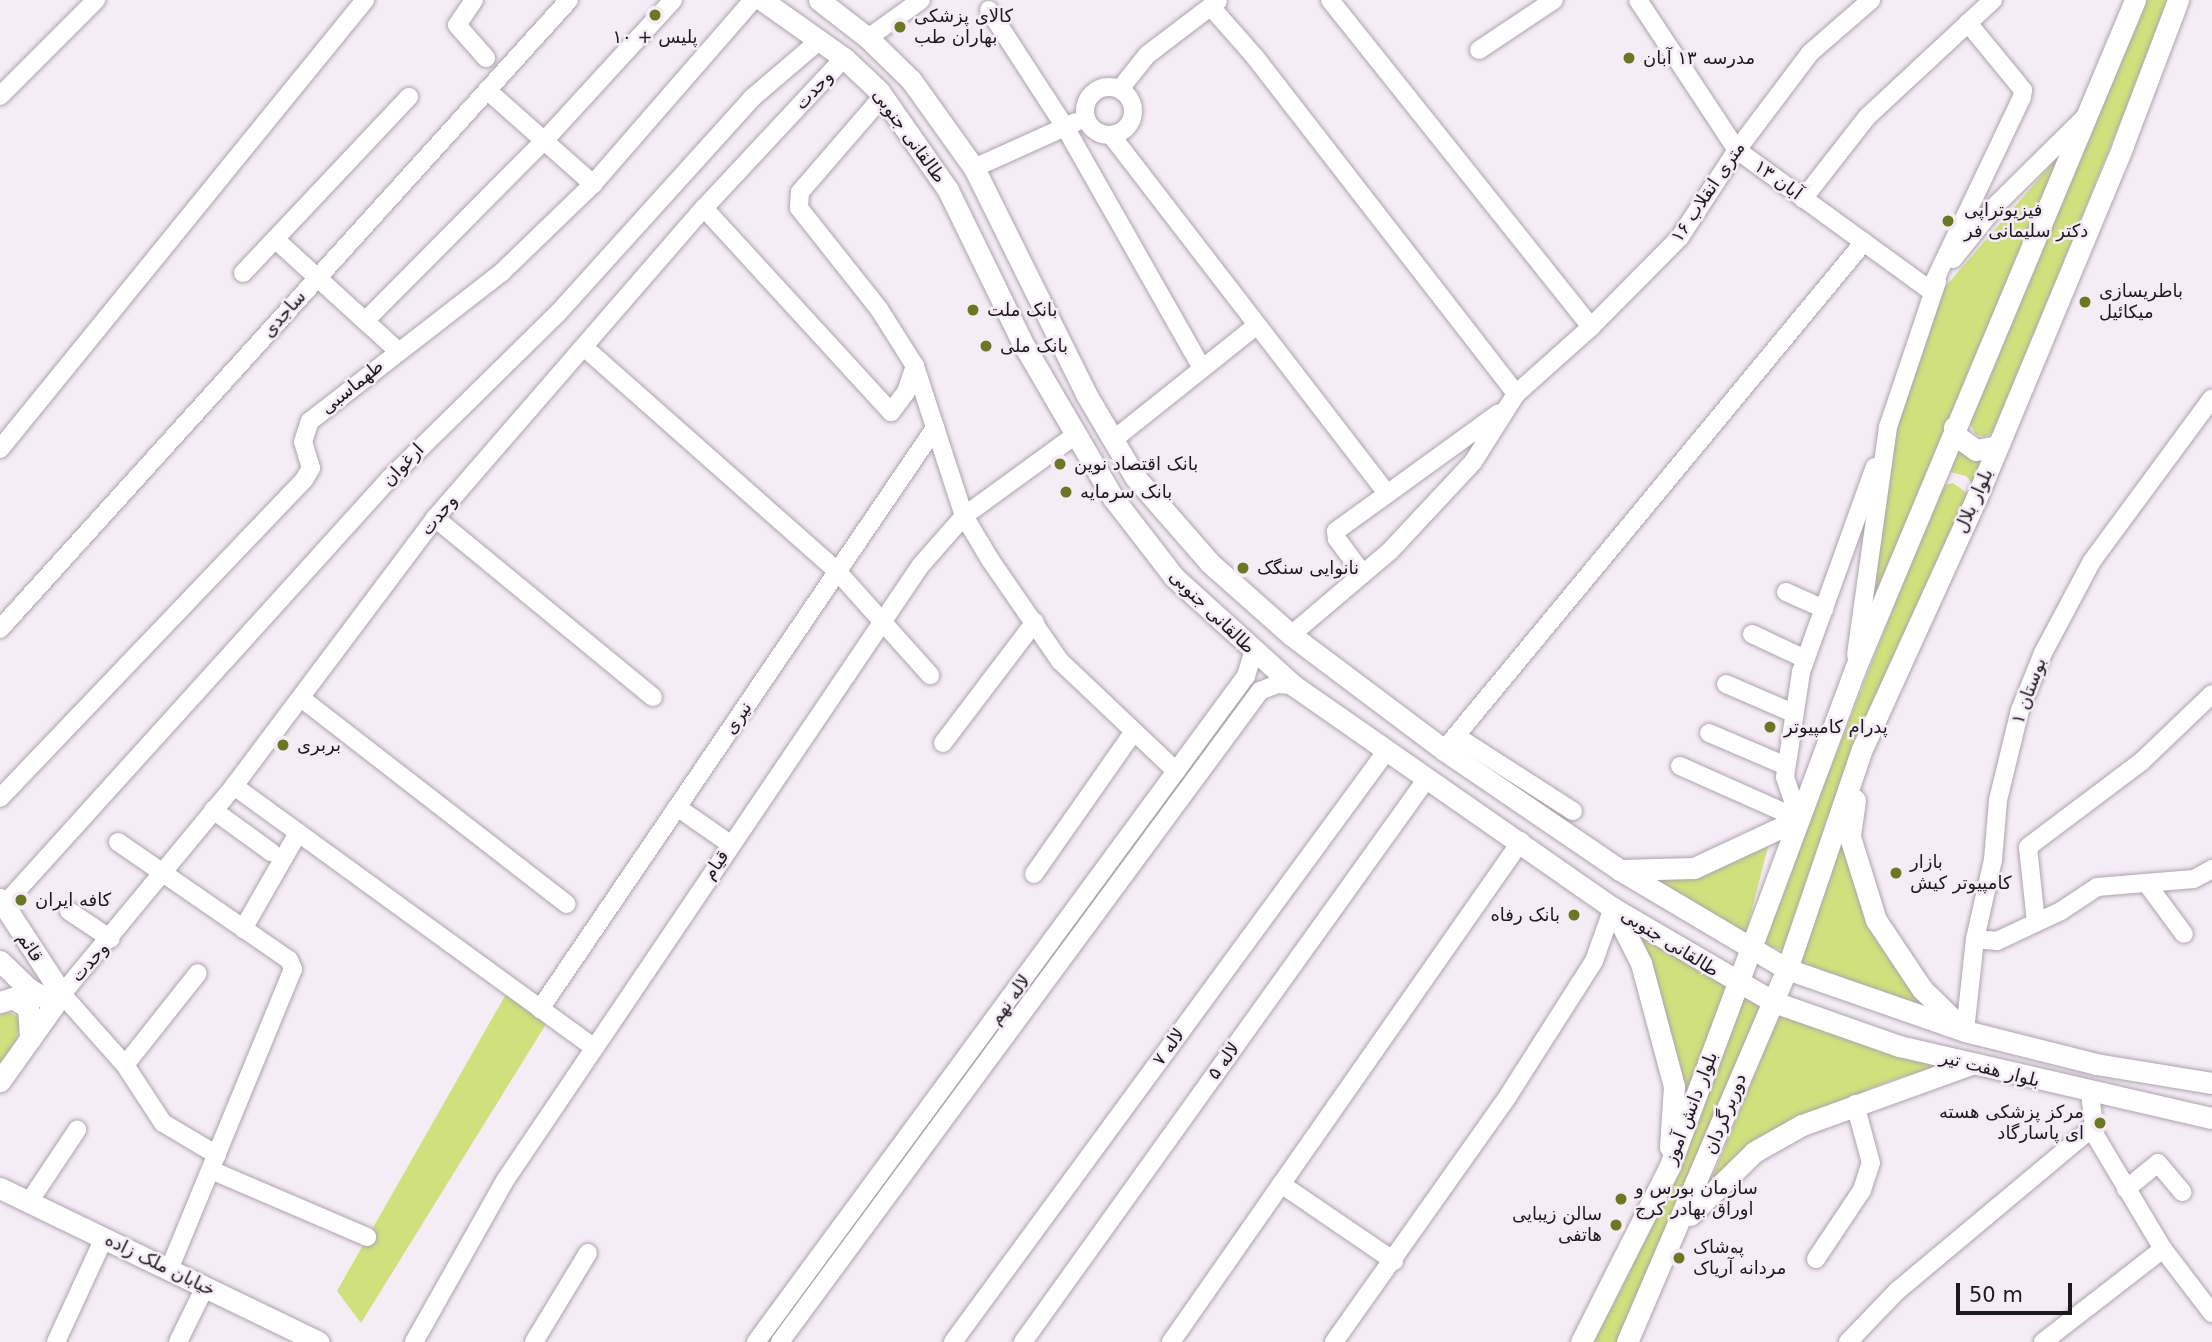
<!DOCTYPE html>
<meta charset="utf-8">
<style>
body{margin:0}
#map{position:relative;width:2212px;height:1342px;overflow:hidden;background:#f5ecf6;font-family:"DejaVu Sans",Vazirmatn,sans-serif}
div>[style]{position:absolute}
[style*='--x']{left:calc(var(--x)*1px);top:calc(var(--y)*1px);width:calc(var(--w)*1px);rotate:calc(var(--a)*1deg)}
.green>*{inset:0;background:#cfe07d}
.roads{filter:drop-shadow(0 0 2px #aca3ad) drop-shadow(0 0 2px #aca3ad)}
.minor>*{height:18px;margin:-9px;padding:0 9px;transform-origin:9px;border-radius:9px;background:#fff}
.minor>.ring{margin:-9px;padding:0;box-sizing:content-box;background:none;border:18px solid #fff;border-radius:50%}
.major>*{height:21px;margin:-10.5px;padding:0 10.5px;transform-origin:10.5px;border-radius:10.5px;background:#fff}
.dots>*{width:19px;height:19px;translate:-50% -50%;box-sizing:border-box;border:4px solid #f5ecf6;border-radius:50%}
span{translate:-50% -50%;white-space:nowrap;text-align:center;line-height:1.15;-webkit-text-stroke:5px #f5ecf6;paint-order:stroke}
.poi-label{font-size:18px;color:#1d1a1e}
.left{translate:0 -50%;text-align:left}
.right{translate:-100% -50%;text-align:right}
.street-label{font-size:18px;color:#1d1a1e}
.scale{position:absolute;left:1956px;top:1283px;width:116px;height:32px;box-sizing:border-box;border:4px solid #1d1a1e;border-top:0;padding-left:9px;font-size:21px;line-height:24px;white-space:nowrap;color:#1d1a1e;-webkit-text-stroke:5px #f5ecf6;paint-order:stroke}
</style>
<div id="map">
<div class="green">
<i style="clip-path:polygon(2143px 0,2170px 0,1994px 432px,1984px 437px,1975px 434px,1969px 421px)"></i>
<i style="clip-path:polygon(2069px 144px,1868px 619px,1897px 429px,1939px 294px)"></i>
<i style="clip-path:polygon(1953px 439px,1985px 453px,1974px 485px,1966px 476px,1946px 471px)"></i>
<i style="clip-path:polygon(1953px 483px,1967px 493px,1967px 498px,1787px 952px,1762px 944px,1938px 493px,1944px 485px)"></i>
<i style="clip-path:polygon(1844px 823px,1884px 949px,1903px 980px,1941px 1017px,1801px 962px)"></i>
<i style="clip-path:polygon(1771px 835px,1746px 933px,1648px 875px)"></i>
<i style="clip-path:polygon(1628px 916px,1729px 985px,1678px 1132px)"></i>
<i style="clip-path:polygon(510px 987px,551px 1016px,361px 1323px,337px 1291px)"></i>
<i style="clip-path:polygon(1743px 994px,1764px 1006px,1622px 1342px,1590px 1342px)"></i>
<i style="clip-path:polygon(8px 1012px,22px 1019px,15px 1046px,0 1070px,0 1015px)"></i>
<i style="clip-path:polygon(1779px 1016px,1947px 1064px,1889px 1081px,1801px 1118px,1709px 1185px)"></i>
</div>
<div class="roads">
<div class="minor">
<i style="--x:474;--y:0;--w:30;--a:124"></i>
<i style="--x:457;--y:25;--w:44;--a:48.7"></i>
<i style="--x:1330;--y:0;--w:418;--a:51.4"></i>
<i style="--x:1638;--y:0;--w:180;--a:56.6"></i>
<i style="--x:1737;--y:150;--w:238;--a:36"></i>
<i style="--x:1930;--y:290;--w:214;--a:-64.5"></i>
<i style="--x:2022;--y:97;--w:7;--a:-82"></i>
<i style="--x:2023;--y:90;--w:87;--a:-129.4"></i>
<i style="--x:1212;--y:8;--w:65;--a:48.7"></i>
<i style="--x:1255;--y:57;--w:426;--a:52.2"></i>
<i style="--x:989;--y:10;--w:140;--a:57"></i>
<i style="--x:1065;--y:127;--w:275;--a:60.4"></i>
<i style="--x:868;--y:38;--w:65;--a:-35.6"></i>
<i style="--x:1479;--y:50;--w:90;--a:-33.7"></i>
<i class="ring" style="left:1085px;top:87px;width:30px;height:30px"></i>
<i style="--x:1120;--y:89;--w:43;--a:-51.5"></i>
<i style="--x:1147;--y:55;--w:89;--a:-37.3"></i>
<i style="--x:487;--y:90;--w:142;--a:41.6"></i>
<i style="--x:0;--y:96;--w:136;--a:-45"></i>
<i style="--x:883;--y:96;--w:127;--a:130.8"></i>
<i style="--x:800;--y:192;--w:16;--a:94"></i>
<i style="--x:799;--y:208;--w:129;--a:51.6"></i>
<i style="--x:879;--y:309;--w:67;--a:57.7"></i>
<i style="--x:915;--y:366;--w:158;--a:71.9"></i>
<i style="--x:964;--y:516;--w:52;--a:59"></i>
<i style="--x:991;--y:561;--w:121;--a:55.4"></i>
<i style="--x:1060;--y:661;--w:160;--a:43.5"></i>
<i style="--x:1111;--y:135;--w:453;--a:52.4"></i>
<i style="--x:974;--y:168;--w:112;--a:-24.3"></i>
<i style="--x:1803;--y:199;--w:104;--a:-52"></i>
<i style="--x:1867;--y:117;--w:172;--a:-42.9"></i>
<i style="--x:704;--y:208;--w:277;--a:47.5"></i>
<i style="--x:891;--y:412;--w:25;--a:-53"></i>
<i style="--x:906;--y:392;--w:28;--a:-71"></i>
<i style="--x:275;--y:239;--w:165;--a:42.3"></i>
<i style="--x:1953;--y:259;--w:72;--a:-51.2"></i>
<i style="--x:1998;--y:203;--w:121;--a:-44.7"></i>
<i style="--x:243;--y:273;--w:242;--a:-46.7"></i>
<i style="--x:365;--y:321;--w:254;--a:-45.2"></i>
<i style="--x:544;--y:141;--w:191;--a:-47.5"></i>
<i style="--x:585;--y:348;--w:337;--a:41.5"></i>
<i style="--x:837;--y:571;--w:140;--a:48.2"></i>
<i style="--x:1113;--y:440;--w:184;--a:-38.6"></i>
<i style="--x:0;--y:449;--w:579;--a:-50.89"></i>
<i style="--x:435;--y:518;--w:282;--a:39.4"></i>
<i style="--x:1363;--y:574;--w:44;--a:-126.6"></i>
<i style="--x:1337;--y:539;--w:8;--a:-97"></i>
<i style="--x:1336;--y:531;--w:201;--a:-35.9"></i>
<i style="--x:1786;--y:592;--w:42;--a:24.1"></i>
<i style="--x:0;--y:629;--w:848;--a:-47.87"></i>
<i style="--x:1752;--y:634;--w:59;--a:25.3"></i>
<i style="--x:1291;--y:635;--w:130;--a:-40.3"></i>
<i style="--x:1390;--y:551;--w:122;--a:-47"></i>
<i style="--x:1473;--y:462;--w:80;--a:-57.7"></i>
<i style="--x:1516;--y:394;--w:101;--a:-41.8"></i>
<i style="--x:1591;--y:327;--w:127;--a:-45.3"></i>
<i style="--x:1680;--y:237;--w:104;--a:-56.8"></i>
<i style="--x:1737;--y:150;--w:121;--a:-53"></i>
<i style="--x:1810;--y:53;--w:81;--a:-41"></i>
<i style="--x:1856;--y:655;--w:230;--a:-82"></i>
<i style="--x:1888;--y:427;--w:154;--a:-71.4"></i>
<i style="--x:1726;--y:684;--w:73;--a:23.4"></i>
<i style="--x:301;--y:698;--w:336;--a:37.8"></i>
<i style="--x:1709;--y:733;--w:84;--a:23.2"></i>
<i style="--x:1456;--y:736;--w:139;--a:32.7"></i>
<i style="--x:943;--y:743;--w:152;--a:-52.8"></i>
<i style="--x:1444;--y:750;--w:659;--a:-50.42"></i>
<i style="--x:1680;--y:766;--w:130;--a:24"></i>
<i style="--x:234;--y:786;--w:444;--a:36"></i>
<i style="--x:0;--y:798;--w:440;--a:-46.3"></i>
<i style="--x:304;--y:480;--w:14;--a:-60"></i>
<i style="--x:311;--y:468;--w:27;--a:-107"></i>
<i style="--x:303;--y:442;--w:22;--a:-72"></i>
<i style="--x:310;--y:421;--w:243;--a:-37.8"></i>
<i style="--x:502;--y:272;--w:127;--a:-44"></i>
<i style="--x:593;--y:184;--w:244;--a:-49"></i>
<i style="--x:677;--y:807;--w:65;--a:34.9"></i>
<i style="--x:213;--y:810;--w:72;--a:35.9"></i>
<i style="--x:1799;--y:819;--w:44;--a:-108.4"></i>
<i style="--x:1785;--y:777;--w:106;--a:-81.3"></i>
<i style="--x:1801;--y:672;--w:218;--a:-70.2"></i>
<i style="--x:118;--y:842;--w:208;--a:34.6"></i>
<i style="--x:289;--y:960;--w:10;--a:66"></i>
<i style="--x:293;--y:969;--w:326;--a:112.4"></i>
<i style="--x:1034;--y:874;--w:174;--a:-55"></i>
<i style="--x:2147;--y:884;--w:62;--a:53.5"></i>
<i style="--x:3;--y:906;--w:577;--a:-47.88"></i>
<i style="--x:390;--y:478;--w:235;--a:-44.5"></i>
<i style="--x:558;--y:313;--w:290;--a:-47.9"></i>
<i style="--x:752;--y:98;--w:89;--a:-40.5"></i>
<i style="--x:69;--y:911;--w:50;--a:33.7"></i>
<i style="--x:2036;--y:922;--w:75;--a:-96.1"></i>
<i style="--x:2028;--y:847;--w:143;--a:-37"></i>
<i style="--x:2142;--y:761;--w:97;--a:-43.7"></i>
<i style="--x:243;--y:929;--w:111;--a:-60.2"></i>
<i style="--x:1975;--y:939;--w:22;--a:5"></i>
<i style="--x:1997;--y:941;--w:71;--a:-25.1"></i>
<i style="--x:2061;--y:911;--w:43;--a:-33.7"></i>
<i style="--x:2097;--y:887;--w:97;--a:-4.7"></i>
<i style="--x:2194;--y:879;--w:21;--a:-29"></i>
<i style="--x:540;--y:1009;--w:703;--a:-55.79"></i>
<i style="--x:1965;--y:1031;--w:93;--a:-83.8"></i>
<i style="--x:1975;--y:939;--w:81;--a:-77.2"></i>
<i style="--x:1993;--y:860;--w:60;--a:-85.2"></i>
<i style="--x:1998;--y:800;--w:93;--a:-76.3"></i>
<i style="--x:2020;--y:710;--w:61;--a:-68"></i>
<i style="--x:2043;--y:653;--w:104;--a:-62"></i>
<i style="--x:2092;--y:561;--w:202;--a:-53.6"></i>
<i style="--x:125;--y:1065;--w:117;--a:-51.6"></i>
<i style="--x:2090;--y:1094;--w:41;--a:83"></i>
<i style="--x:2095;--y:1135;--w:133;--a:59.2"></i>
<i style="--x:2163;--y:1249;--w:81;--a:52.6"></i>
<i style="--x:217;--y:1155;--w:63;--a:-149.3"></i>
<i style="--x:163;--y:1123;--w:69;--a:-123.2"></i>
<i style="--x:125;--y:1065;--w:95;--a:-131.6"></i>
<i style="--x:62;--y:994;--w:270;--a:-50.4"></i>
<i style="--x:234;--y:786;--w:335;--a:-53.1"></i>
<i style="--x:435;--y:518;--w:410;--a:-49.1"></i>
<i style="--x:704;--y:208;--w:205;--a:-47"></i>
<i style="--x:211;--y:1170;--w:170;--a:23.2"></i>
<i style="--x:1281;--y:1184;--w:137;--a:34.3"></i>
<i style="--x:2126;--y:1189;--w:41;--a:-39.1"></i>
<i style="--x:2158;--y:1163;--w:38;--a:50"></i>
<i style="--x:29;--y:1202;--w:87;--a:-56.3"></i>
<i style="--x:1816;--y:1259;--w:83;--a:-56.3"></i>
<i style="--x:1862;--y:1190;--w:28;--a:-72"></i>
<i style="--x:1871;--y:1163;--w:61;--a:-105.2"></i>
<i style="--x:56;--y:1342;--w:115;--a:-65.2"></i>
<i style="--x:178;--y:1342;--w:61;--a:-63.9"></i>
<i style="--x:414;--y:1342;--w:187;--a:-60.6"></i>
<i style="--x:506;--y:1179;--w:741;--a:-55.95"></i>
<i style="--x:921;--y:565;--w:65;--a:-48.7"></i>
<i style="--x:964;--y:516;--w:136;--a:-36"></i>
<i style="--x:534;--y:1342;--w:104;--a:-58.8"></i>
<i style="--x:756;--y:1342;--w:827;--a:-53.66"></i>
<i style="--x:1246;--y:676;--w:24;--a:-73"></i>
<i style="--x:780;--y:1342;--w:809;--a:-53.6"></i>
<i style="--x:1260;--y:691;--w:18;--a:-22"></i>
<i style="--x:1277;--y:684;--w:16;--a:4"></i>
<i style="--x:953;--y:1342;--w:730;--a:-53.74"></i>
<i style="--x:1023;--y:1342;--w:692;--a:-54.36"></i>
<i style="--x:1171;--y:1342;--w:611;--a:-55.06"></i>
<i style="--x:1334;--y:1342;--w:301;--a:-54.7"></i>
<i style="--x:1508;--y:1096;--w:160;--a:-57.5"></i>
<i style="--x:1594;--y:961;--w:56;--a:-70.3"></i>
<i style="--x:1848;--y:1342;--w:71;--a:-46.1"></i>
<i style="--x:1897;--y:1291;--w:254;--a:-39.9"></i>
<i style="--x:2043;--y:1342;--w:152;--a:-37.8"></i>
</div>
<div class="major">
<i style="--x:762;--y:0;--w:100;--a:35.3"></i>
<i style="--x:844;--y:58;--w:48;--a:43.3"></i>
<i style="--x:879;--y:91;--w:121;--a:55.1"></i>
<i style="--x:948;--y:190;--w:169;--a:64"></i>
<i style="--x:1022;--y:342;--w:181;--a:59.7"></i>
<i style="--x:1113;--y:498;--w:100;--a:52.3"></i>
<i style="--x:1174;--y:577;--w:161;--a:42.2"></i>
<i style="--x:1293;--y:685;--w:390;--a:34.9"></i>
<i style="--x:1613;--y:908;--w:186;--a:30.3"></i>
<i style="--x:1774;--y:1002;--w:133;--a:19.4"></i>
<i style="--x:1899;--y:1046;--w:321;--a:13"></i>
<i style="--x:819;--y:0;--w:62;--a:37.8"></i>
<i style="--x:868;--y:38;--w:60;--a:44.3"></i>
<i style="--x:911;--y:80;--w:108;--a:54.4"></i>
<i style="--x:974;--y:168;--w:252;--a:63.6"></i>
<i style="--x:1086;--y:394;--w:96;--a:59.4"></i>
<i style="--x:1135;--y:477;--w:114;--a:48.9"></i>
<i style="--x:1210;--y:563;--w:108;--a:41.6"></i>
<i style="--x:1291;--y:635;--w:191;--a:36.9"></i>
<i style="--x:1444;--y:750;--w:213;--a:34.3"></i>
<i style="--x:1620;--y:870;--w:194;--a:30.7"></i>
<i style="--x:1787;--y:969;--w:188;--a:19.2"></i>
<i style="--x:1965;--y:1031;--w:135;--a:14.1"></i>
<i style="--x:2096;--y:1064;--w:118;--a:9.3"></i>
<i style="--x:1954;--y:427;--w:11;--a:68"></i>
<i style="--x:1958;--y:437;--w:22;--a:36"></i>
<i style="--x:1976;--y:450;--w:22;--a:-10"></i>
<i style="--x:1855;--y:800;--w:37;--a:98"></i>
<i style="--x:1850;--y:837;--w:87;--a:72.6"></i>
<i style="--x:1876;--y:920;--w:83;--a:56.3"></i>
<i style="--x:1922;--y:989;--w:54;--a:44.3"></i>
<i style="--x:1620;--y:870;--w:74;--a:-1.5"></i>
<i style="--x:1694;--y:868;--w:116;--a:-25"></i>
<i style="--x:0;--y:899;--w:113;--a:56.9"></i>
<i style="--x:62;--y:994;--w:107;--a:125.5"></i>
<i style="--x:1613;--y:908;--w:62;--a:63"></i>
<i style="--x:1641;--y:963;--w:127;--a:75"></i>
<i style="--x:1674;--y:1086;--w:61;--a:93.8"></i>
<i style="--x:0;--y:961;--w:40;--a:44"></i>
<i style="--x:29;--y:989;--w:29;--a:29"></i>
<i style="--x:0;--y:1002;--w:13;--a:-18"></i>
<i style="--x:12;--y:998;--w:18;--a:29"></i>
<i style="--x:28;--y:1007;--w:32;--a:86"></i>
<i style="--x:0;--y:1188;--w:354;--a:25.8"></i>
<i style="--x:1690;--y:1215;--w:90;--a:-44.5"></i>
<i style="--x:1754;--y:1152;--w:55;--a:-29.4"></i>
<i style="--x:1802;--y:1125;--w:180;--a:-19.8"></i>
<i style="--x:1581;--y:1342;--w:195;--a:-63.2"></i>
<i style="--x:1669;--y:1168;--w:533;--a:-69.56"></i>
<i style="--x:1855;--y:669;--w:725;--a:-67.29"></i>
<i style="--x:1627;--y:1342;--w:406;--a:-66.8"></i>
<i style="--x:1787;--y:969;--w:232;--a:-71.2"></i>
<i style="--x:1862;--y:749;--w:275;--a:-65.5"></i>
<i style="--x:1976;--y:499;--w:383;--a:-67.4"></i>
<i style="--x:2123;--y:145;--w:155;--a:-69.2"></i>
</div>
</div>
<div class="dots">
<i style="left:655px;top:15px;background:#6c7723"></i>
<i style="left:900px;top:27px;background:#6c7723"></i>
<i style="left:1629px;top:58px;background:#6c7723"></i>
<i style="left:1948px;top:221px;background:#6c7723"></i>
<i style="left:2085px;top:302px;background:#6c7723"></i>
<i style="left:973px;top:310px;background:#6c7723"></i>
<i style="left:986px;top:346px;background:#6c7723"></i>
<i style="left:1060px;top:464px;background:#6c7723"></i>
<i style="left:1066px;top:492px;background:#6c7723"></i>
<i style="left:1243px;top:568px;background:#6c7723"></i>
<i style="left:1770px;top:727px;background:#6c7723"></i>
<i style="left:283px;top:745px;background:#6c7723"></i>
<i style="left:1896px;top:873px;background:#6c7723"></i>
<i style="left:21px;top:900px;background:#6c7723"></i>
<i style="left:1574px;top:915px;background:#6c7723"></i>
<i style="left:2100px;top:1123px;background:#6c7723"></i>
<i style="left:1621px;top:1199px;background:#6c7723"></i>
<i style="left:1616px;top:1225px;background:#6c7723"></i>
<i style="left:1679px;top:1258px;background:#6c7723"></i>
</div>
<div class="poi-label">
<span class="left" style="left:914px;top:27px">کالای پزشکی<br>بهاران طب</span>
<span style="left:655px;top:37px">پلیس + ۱۰</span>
<span class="left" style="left:1643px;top:58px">مدرسه ۱۳ آبان</span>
<span class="left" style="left:1964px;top:221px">فیزیوتراپی<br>دکتر سلیمانی فر</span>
<span class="left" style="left:2099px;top:302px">باطریسازی<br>میکائیل</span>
<span class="left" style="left:987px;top:310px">بانک ملت</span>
<span class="left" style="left:1000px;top:346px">بانک ملی</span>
<span class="left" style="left:1074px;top:464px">بانک اقتصاد نوین</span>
<span class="left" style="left:1080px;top:492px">بانک سرمایه</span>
<span class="left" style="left:1257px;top:568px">نانوایی سنگک</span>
<span class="left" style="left:1784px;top:727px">پدرام کامپیوتر</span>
<span class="left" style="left:297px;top:745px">بربری</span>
<span class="left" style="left:1910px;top:873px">بازار<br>کامپیوتر کیش</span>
<span class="left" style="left:35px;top:900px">کافه ایران</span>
<span class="right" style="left:1560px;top:915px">بانک رفاه</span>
<span class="right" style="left:2084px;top:1123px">مرکز پزشکی هسته<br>ای پاسارگاد</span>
<span class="left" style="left:1635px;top:1199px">سازمان بورس و<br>اوراق بهادر کرج</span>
<span class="right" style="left:1602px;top:1225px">سالن زیبایی<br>هاتفی</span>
<span class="left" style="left:1693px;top:1258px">پوشاک<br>مردانه آریاک</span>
</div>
<div class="street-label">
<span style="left:814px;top:90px;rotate:-47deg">وحدت</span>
<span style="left:909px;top:136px;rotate:54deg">طالقانی جنوبی</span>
<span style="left:1778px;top:180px;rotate:36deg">۱۳ آبان</span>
<span style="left:1708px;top:192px;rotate:-56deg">۱۶ متری انقلاب</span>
<span style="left:284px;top:314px;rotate:-48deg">ساجدی</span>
<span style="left:352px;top:387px;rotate:-39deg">طهماسبی</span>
<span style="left:403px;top:465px;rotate:-46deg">ارغوان</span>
<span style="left:1974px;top:501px;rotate:-66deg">بلوار بلال</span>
<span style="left:439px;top:515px;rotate:-51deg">وحدت</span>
<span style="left:1212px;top:612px;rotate:44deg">طالقانی جنوبی</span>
<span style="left:2029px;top:691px;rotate:-70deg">بوستان ۱</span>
<span style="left:738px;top:718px;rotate:-56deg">نیری</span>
<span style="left:716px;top:865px;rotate:-56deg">قیام</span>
<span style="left:1670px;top:943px;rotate:32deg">طالقانی جنوبی</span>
<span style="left:30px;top:947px;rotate:56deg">قائم</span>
<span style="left:90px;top:962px;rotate:-48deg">وحدت</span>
<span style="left:1010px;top:1000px;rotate:-54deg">لاله نهم</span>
<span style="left:1169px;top:1047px;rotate:-54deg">لاله ۷</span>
<span style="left:1224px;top:1061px;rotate:-54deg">لاله ۵</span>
<span style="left:1990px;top:1069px;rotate:14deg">بلوار هفت تیر</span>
<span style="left:1691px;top:1108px;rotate:-69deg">بلوار دانش آموز</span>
<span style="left:1725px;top:1114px;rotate:-68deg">دوربرگردان</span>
<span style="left:160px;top:1265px;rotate:26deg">خیابان ملک زاده</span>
</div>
<div class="scale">50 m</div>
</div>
